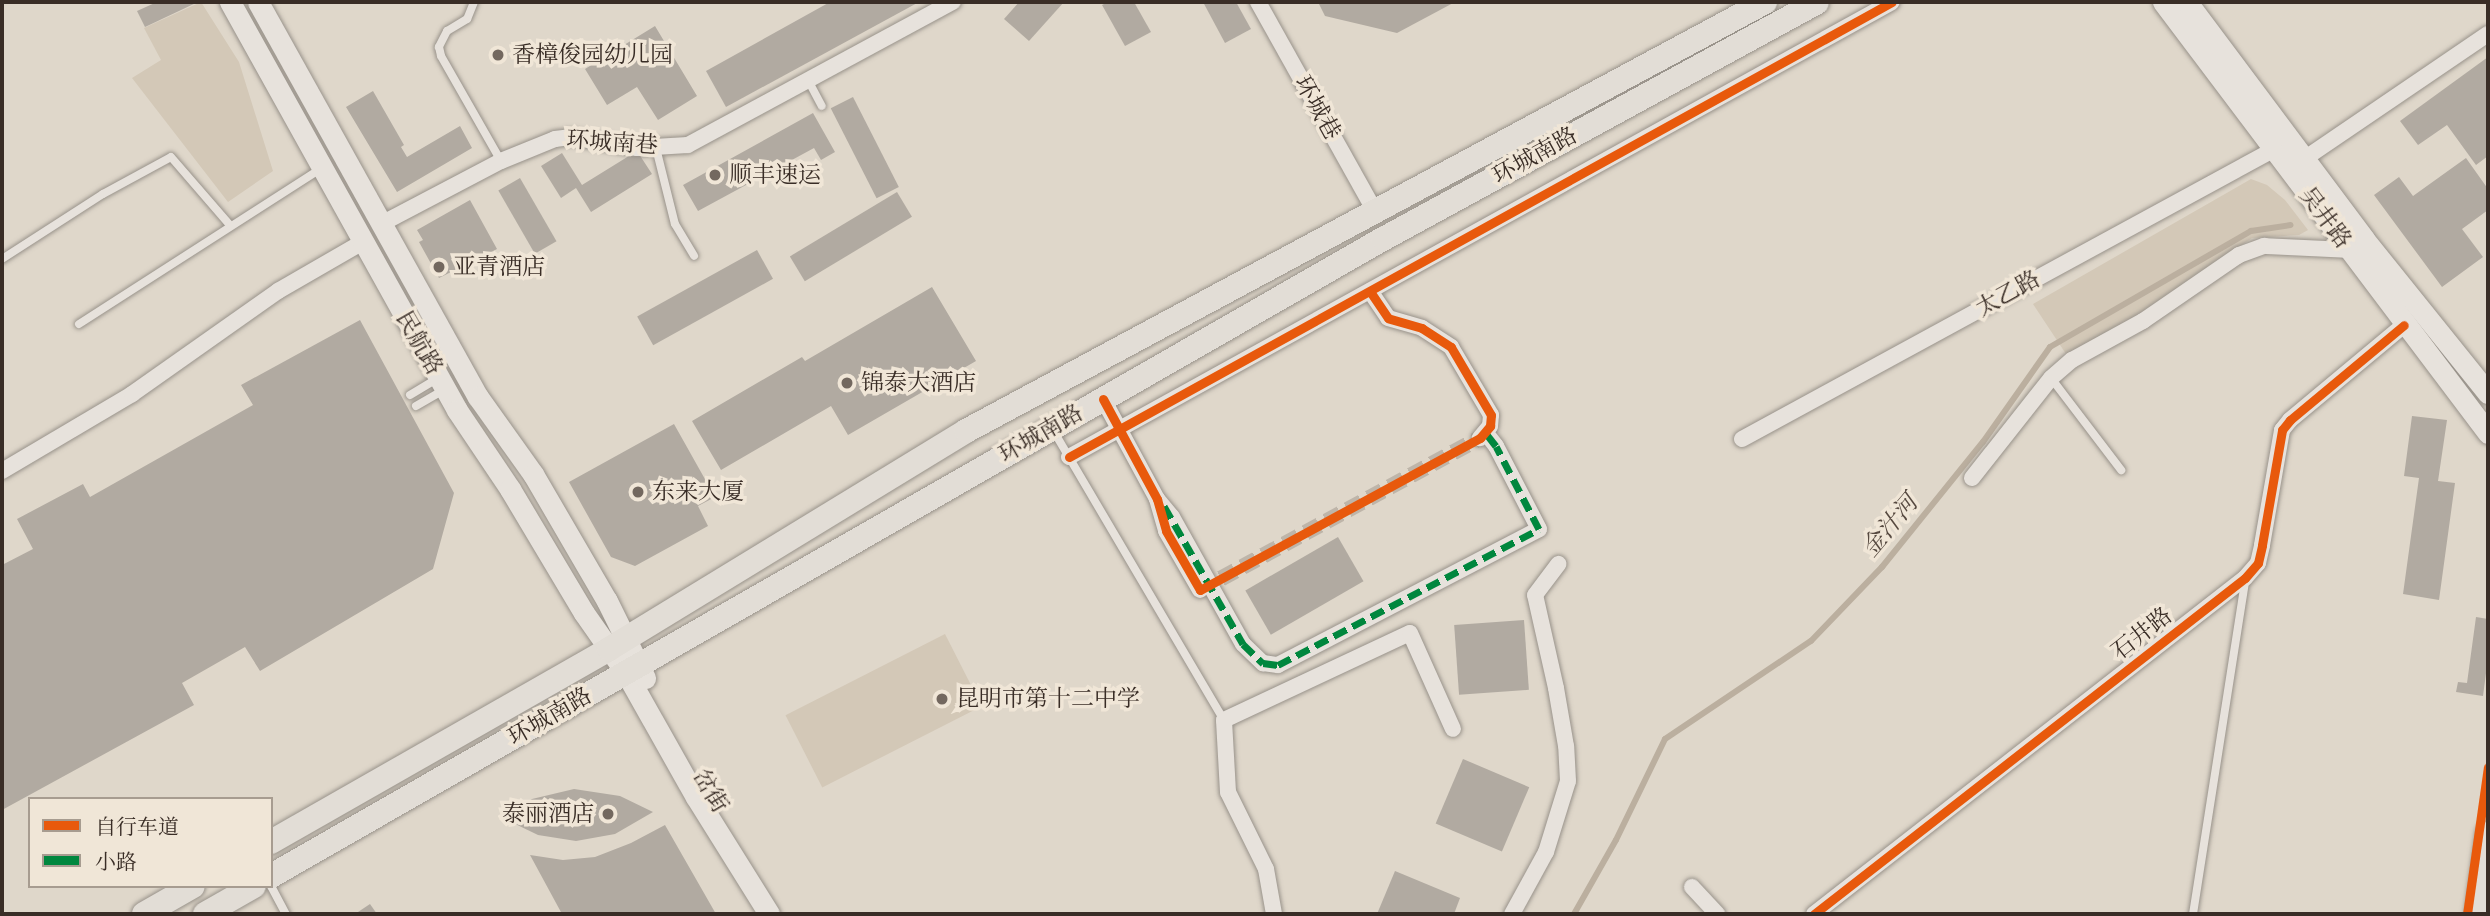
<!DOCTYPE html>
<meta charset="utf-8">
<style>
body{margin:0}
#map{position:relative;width:2490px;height:916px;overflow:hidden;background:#dfd7ca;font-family:Cardo,"Noto Serif SC",serif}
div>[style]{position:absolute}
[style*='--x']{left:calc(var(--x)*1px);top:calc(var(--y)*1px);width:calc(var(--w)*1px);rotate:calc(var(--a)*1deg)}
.green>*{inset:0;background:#d3c8b7;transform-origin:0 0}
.stream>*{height:6px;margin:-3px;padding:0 3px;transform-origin:3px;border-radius:3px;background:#bbaf9f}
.building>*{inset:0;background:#b1aaa1;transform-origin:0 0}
.street-tunnel>*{height:16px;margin-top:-8px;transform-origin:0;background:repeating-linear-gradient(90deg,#beb5a9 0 16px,transparent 0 24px)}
.roads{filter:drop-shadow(0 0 2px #98928a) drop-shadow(0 0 2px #98928a)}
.lane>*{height:8px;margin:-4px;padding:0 4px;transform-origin:4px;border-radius:4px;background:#e7e2dc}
.street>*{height:16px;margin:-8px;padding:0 8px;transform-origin:8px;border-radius:8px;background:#e7e2dc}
.secondary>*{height:21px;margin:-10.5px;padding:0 10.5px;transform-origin:10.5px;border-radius:10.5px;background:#e7e2dc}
.primary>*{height:24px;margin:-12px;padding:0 12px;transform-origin:12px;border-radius:12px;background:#e2ddd6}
.quiet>*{height:7px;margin-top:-3.5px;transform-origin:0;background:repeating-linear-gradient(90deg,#00873e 0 14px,transparent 0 21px)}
.cycleway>*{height:9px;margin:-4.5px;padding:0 4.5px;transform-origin:4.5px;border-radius:4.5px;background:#e8590c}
.dots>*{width:19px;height:19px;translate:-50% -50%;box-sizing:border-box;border:4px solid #f0e6d7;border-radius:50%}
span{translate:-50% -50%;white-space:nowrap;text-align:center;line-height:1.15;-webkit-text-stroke:7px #f0e6d7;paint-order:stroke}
.poi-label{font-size:23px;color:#392d26}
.left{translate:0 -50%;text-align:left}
.right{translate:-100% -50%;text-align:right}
.street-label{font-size:23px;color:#392d26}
.water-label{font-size:24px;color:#564940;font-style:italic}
.frame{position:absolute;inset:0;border:4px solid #392d26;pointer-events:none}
.legend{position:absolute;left:28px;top:797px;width:245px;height:91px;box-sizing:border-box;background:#f0e6d7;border:2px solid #a79c90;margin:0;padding:9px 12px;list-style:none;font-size:21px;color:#392d26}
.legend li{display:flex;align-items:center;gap:14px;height:35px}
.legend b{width:35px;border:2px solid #a79c90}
</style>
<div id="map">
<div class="green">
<i style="clip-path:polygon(201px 2px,239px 62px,273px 171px,228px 202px,132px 78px,161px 60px,144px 28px)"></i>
<i style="clip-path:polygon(2251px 179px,2267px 185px,2285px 200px,2308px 230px,2299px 235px,2252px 238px,2139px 315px,2066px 354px,2033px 304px)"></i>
<i style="left:945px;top:634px;width:81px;height:179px;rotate:63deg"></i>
</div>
<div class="stream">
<i style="--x:1574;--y:914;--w:85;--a:-60.4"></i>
<i style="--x:1616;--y:840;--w:112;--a:-64.1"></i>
<i style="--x:1665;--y:739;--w:176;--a:-33.9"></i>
<i style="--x:1811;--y:641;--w:103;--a:-46.2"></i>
<i style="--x:1882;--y:567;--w:161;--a:-51.1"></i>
<i style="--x:1983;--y:442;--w:116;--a:-54.8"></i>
<i style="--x:2050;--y:347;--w:232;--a:-30"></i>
<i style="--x:2251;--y:231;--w:40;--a:-8.5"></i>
</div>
<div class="building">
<i style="clip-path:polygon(157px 2px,198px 2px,145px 27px,137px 11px)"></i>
<i style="clip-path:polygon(830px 2px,919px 2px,726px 107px,706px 71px)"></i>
<i style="clip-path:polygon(1019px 2px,1064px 2px,1029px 41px,1004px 19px)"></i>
<i style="clip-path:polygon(1108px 2px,1134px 2px,1151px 32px,1125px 46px,1102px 5px)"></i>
<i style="clip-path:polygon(1203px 2px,1236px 2px,1251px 29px,1225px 43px)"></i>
<i style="clip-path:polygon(1318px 2px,1455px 2px,1397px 33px,1325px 16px)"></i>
<i style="clip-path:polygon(655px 26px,697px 96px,658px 120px,637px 87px,607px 105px,585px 69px)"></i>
<i style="clip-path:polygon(2488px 57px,2488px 156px,2476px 165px,2447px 125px,2418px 145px,2400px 121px)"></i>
<i style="clip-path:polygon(373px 91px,404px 145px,401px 147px,407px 157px,460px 126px,472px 148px,397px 192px,346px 107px)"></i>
<i style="left:853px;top:97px;width:101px;height:25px;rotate:63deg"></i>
<i style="clip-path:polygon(813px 113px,835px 152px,821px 160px,814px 148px,698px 211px,683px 185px)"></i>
<i style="clip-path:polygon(637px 151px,652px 174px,591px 212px,576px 188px,561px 198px,541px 166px,562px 153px,582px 185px)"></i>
<i style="clip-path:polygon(2466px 158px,2488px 189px,2488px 210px,2462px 229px,2483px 257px,2442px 287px,2374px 195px,2399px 177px,2413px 196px)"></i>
<i style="left:520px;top:178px;width:73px;height:25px;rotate:60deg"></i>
<i style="left:897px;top:192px;width:29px;height:125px;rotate:59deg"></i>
<i style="clip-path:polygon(470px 200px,497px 249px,439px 278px,419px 242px,423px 240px,417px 230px)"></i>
<i style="left:757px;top:250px;width:33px;height:137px;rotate:61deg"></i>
<i style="clip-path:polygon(932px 287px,976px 361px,848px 435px,831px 406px,721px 470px,692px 421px,802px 357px,805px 361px)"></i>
<i style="clip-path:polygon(360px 320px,454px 493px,433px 569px,260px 671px,245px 647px,182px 683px,194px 705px,2px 810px,2px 565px,33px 549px,17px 519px,83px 484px,90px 497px,253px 405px,241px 385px)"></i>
<i style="clip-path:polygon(2412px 416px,2447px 420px,2438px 481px,2455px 483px,2439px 600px,2403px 594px,2419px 478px,2404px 476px)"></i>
<i style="clip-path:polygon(674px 424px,715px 497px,698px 506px,708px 526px,635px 566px,611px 557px,569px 482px)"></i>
<i style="left:1338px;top:537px;width:51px;height:107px;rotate:60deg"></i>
<i style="clip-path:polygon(2476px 617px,2488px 619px,2488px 658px,2483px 696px,2456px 692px,2458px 682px,2467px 683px)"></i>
<i style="left:1524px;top:620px;width:70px;height:70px;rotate:86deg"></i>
<i style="left:1463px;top:759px;width:72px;height:70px;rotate:23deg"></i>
<i style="clip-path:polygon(574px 789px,620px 796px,653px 812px,615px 834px,576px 841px,538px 835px,503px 818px,532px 799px)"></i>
<i style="clip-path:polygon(665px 825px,716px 914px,562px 914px,530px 855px,563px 860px,595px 857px,631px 843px)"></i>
<i style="clip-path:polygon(1395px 871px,1460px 898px,1454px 914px,1377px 914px)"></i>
<i style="clip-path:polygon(370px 904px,377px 914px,355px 914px)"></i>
</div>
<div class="street-tunnel">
<i style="--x:1200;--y:590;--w:319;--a:-28.5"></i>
</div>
<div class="roads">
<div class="lane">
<i style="--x:474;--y:2;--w:18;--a:112"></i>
<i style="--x:467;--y:19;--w:23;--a:149"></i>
<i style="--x:447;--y:31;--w:18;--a:117"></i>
<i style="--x:439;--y:47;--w:9;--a:77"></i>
<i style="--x:441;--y:56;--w:121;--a:60.3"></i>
<i style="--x:809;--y:82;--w:27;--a:62"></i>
<i style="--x:656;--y:148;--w:78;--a:76"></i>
<i style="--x:675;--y:224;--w:37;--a:59"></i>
<i style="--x:2;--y:259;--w:120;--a:-32.8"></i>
<i style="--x:103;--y:194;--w:77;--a:-28.6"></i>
<i style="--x:171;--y:157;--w:90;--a:49.1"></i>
<i style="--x:79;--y:324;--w:287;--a:-32.7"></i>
<i style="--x:2051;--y:378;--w:116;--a:52.7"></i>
<i style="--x:410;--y:395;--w:33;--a:-31"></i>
<i style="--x:416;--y:406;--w:32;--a:-30"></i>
<i style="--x:1053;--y:430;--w:337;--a:59.5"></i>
<i style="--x:271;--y:886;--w:32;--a:62"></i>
<i style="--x:2193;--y:914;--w:337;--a:-81.1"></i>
</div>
<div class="street">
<i style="--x:1258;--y:2;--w:242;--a:60.8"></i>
<i style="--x:2304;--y:159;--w:222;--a:-34.2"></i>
<i style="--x:381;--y:224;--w:136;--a:-27.7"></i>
<i style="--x:501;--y:161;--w:58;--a:-22.2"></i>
<i style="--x:555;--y:139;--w:17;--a:-7"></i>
<i style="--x:572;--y:137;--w:66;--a:9.6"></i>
<i style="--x:637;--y:148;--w:51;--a:-3.4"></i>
<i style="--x:688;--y:145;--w:301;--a:-28.4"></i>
<i style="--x:1370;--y:291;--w:32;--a:56"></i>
<i style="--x:1388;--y:318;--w:35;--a:16"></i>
<i style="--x:1422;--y:328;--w:35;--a:33"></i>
<i style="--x:1451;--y:347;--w:79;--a:59.5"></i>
<i style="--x:1491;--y:415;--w:11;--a:95"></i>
<i style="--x:1490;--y:426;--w:16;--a:130"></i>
<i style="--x:1103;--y:399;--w:114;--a:61.6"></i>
<i style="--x:1157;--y:499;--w:33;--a:74"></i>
<i style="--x:1166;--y:531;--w:68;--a:60"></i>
<i style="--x:1742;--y:439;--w:605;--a:-28.56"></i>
<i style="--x:1069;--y:457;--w:940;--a:-28.94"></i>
<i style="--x:2;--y:471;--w:151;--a:-30.6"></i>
<i style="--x:132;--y:394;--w:179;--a:-35.2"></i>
<i style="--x:278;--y:291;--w:98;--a:-30"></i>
<i style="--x:1972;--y:478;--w:127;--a:-51.7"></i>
<i style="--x:2051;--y:378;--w:28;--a:-41"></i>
<i style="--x:2072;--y:360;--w:81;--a:-28.8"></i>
<i style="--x:2143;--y:321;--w:116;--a:-34.5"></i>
<i style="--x:2239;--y:255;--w:27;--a:-20"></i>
<i style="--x:2264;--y:246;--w:85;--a:2.7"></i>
<i style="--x:1157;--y:499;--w:23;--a:50"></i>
<i style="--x:1172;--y:517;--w:145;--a:60.8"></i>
<i style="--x:1243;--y:644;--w:28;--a:44"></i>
<i style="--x:1263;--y:663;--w:15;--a:8"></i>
<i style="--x:1278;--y:665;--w:294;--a:-27.5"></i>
<i style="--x:1539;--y:529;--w:93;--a:-117.4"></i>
<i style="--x:1496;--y:446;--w:16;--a:-128"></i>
<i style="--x:1692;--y:887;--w:37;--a:47"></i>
<i style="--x:1274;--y:914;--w:46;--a:-100.1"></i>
<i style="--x:1266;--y:869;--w:86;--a:-116.3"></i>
<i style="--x:1228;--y:792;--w:72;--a:-93.2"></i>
<i style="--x:1224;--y:720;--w:205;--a:-25.1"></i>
<i style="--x:1410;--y:633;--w:105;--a:65.9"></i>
<i style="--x:1512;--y:914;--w:71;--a:-61.3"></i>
<i style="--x:1546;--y:852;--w:74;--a:-72.8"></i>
<i style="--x:1568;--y:781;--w:35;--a:-93"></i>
<i style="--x:1566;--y:746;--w:59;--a:-99.8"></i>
<i style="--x:1556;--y:688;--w:95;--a:-102.7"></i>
<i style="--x:1535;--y:595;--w:39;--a:-53"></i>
<i style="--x:1814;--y:914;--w:546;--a:-37.94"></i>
<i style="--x:2245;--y:578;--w:20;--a:-49"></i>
<i style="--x:2258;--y:563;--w:18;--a:-77"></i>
<i style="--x:2262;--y:545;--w:117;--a:-80.1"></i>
<i style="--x:2282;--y:430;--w:13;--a:-51"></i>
<i style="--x:2290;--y:420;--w:148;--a:-39.8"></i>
</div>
<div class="secondary">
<i style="--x:230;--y:2;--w:467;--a:60.9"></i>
<i style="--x:457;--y:410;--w:95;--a:56.1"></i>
<i style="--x:510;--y:489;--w:144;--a:59.2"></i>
<i style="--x:584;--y:613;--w:73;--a:55"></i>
<i style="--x:626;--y:673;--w:142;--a:60.6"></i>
<i style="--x:696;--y:797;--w:138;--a:58"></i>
<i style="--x:258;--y:2;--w:452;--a:60.9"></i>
<i style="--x:478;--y:397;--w:95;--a:54.5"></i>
<i style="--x:533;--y:474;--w:147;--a:59.8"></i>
<i style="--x:607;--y:601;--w:86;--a:63.7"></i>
<i style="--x:2163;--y:2;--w:540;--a:52.98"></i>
<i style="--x:2187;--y:2;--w:296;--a:53.2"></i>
<i style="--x:2364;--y:239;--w:198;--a:51.2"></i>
</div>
<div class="primary">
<i style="--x:271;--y:842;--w:389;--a:-29.7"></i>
<i style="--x:609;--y:649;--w:418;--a:-31.4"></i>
<i style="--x:966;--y:431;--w:907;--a:-28.23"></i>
<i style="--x:271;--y:876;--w:1282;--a:-29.81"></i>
<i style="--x:1383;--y:239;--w:494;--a:-28.6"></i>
<i style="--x:144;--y:914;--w:56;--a:-29.7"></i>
<i style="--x:205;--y:914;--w:56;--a:-29.7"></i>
<i style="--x:2477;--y:914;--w:81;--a:-82.2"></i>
</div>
</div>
<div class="quiet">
<i style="--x:1164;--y:506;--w:159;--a:60.2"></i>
<i style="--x:1243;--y:644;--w:28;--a:44"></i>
<i style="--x:1263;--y:663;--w:15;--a:8"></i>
<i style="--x:1278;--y:665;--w:294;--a:-27.5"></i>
<i style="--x:1539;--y:529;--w:93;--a:-117.4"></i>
<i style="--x:1496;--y:446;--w:16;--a:-128"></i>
</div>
<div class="cycleway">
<i style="--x:1103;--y:399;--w:114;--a:61.6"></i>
<i style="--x:1157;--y:499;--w:33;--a:74"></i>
<i style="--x:1166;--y:531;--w:68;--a:60"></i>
<i style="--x:1200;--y:590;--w:319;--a:-28.5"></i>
<i style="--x:1480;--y:438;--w:16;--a:-50"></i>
<i style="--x:1490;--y:426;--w:11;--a:-85"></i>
<i style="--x:1491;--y:415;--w:79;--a:-120.5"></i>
<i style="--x:1451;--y:347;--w:35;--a:-147"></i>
<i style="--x:1422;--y:328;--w:35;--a:-164"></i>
<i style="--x:1388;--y:318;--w:32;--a:-124"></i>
<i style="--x:1069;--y:457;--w:940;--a:-28.94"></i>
<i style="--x:1814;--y:914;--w:546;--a:-37.94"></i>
<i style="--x:2245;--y:578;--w:20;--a:-49"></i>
<i style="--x:2258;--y:563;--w:18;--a:-77"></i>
<i style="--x:2262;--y:545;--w:117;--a:-80.1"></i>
<i style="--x:2282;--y:430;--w:13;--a:-51"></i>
<i style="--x:2290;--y:420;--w:148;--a:-39.8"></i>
<i style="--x:2467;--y:914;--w:148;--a:-81.9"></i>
</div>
<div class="dots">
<i style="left:498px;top:55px;background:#73685f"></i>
<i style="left:715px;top:175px;background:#73685f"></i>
<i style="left:439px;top:267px;background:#73685f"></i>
<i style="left:847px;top:383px;background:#73685f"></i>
<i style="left:638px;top:492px;background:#73685f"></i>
<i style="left:942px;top:699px;background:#73685f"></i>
<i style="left:608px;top:814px;background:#73685f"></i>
</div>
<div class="poi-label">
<span class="left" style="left:512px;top:55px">香樟俊园幼儿园</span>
<span class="left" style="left:729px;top:175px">顺丰速运</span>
<span class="left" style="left:453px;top:267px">亚青酒店</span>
<span class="left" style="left:861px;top:383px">锦泰大酒店</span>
<span class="left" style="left:652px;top:492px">东来大厦</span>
<span class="left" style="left:956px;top:699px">昆明市第十二中学</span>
<span class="right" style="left:594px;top:814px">泰丽酒店</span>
</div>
<div class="street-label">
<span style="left:1317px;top:108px;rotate:61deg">环城巷</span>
<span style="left:612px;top:143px;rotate:4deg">环城南巷</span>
<span style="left:1535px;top:156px;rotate:-29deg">环城南路</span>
<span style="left:2325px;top:218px;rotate:53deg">吴井路</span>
<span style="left:2008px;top:294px;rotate:-29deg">太乙路</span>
<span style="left:419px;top:343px;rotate:60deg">民航路</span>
<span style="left:1041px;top:434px;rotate:-30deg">环城南路</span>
<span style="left:2142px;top:634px;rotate:-38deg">石井路</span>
<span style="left:550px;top:717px;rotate:-30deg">环城南路</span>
<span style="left:710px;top:791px;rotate:59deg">岔街</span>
</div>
<div class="water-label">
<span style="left:1890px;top:526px;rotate:-50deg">金汁河</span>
</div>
<div class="frame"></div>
<ul class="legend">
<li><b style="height:9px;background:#e8590c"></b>自行车道</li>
<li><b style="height:9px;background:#00873e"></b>小路</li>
</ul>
</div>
